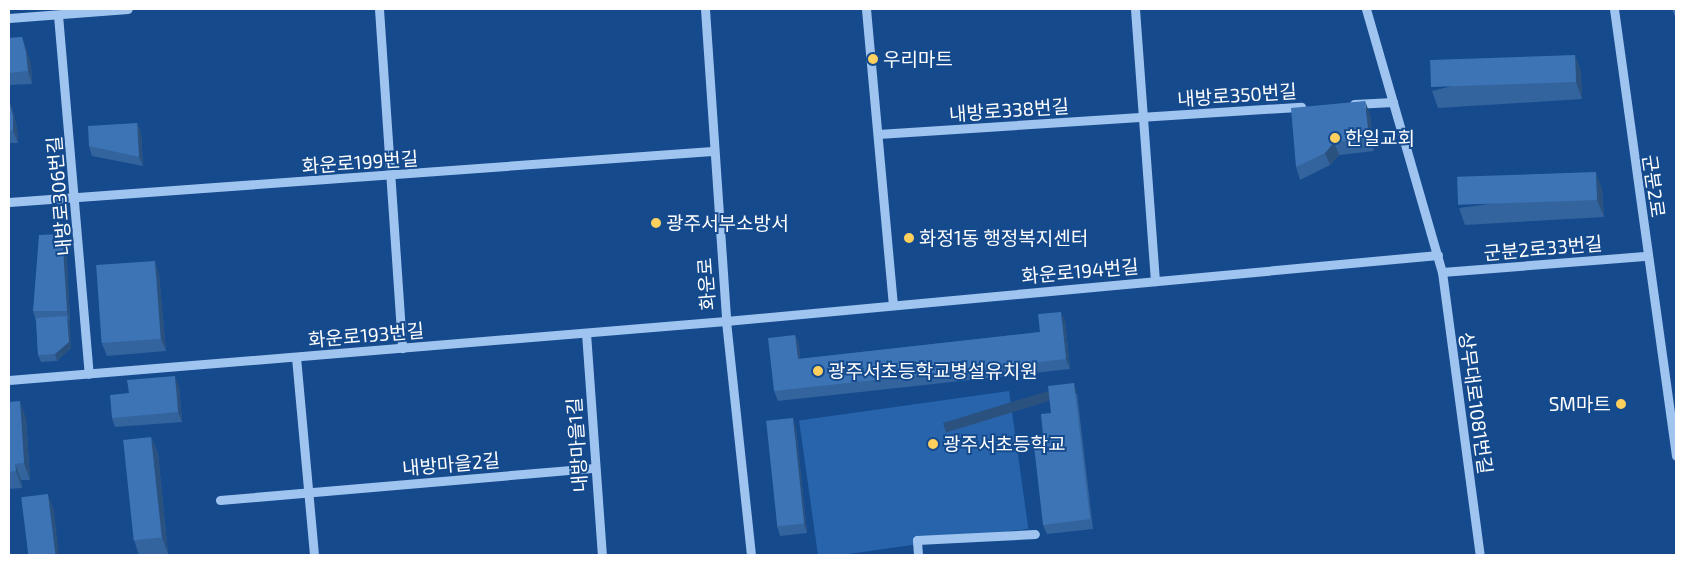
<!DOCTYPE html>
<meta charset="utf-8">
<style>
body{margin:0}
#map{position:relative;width:1685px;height:564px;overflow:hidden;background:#154a8d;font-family:"Exo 2","Noto Sans KR",sans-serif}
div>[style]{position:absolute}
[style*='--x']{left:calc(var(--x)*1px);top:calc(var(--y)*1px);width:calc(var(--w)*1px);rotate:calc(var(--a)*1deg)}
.green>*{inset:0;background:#2764ac;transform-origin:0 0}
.minor>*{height:9px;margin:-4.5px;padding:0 4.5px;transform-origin:4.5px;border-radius:4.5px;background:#a0c4f0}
.wall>*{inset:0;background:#34649d}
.shaded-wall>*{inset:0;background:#2b517f;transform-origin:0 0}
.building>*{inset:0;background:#3d74b6;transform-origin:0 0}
.dots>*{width:14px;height:14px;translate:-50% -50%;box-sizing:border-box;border:2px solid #154a8d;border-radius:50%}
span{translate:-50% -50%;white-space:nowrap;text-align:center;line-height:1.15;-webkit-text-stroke:4px #154a8d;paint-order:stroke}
.poi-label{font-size:19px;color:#fff}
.left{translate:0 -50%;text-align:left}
.right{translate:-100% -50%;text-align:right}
.street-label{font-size:19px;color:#fff}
.frame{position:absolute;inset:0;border:10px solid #fff;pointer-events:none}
</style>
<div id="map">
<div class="green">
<i style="left:1009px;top:391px;width:139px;height:212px;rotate:82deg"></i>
</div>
<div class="minor">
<i style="--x:379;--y:9;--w:340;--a:86.1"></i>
<i style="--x:705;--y:9;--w:313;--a:86.1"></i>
<i style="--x:726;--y:321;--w:235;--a:83.9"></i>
<i style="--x:866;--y:9;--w:297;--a:84.8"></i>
<i style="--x:1135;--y:9;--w:273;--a:85.8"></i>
<i style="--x:1366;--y:9;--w:274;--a:73.9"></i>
<i style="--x:1442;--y:272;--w:286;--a:82.4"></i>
<i style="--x:1614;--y:9;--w:451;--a:82.1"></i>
<i style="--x:58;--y:15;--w:360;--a:85.1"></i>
<i style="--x:9;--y:18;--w:119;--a:-4.3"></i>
<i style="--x:1354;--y:104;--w:39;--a:-3"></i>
<i style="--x:878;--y:134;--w:424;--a:-3.7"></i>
<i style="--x:9;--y:202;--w:705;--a:-4.15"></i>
<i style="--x:1442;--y:272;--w:206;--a:-4.5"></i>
<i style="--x:586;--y:333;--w:223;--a:85.9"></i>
<i style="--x:296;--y:357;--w:199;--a:84.8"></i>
<i style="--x:9;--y:380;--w:719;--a:-4.7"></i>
<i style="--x:726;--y:321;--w:715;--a:-5.3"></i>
<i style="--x:220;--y:500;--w:376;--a:-4.9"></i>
<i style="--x:918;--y:555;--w:15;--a:-94"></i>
<i style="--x:917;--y:540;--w:118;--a:-2.9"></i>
</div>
<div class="wall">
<i style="clip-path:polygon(22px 37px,31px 64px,32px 84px,9px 85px,9px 38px)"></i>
<i style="clip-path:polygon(1575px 55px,1581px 72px,1582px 99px,1438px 108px,1432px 91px)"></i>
<i style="clip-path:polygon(9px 100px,13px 111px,17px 128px,18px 143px,9px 143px)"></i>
<i style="clip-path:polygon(1370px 114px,1374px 151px,1339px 155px,1330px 165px,1300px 180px,1296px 167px)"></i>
<i style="clip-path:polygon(137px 123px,141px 132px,143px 166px,92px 156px,89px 146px)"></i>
<i style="clip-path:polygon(1602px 189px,1604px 217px,1465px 225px,1459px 208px)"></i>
<i style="clip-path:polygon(66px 243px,70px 321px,69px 321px,71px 348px,57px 361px,41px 362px,38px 355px,36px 321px,33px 311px)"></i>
<i style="clip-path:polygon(159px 274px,166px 351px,107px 356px,102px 344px)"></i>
<i style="clip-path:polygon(1065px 321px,1070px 369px,778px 401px,774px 391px,795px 335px,799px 345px,800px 359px,1040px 332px)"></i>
<i style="clip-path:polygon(179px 386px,182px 422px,115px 427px,112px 418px,129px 393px)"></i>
<i style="clip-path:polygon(1077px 393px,1093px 529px,1047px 534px,1043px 525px,1044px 445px,1051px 413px)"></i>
<i style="clip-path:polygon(9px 402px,26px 418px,30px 480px,21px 480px,22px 488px,9px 489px)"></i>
<i style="clip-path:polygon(796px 428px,807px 533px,780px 536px,777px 526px)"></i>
<i style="clip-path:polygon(151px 437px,158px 453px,168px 554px,157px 555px,139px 555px,134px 540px)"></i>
</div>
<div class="shaded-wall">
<i style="clip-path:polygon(22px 37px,31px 64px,32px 84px,28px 71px)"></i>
<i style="clip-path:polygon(1575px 55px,1581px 72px,1582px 99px,1576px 82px)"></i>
<i style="clip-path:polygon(9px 100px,13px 111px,17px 128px,18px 143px,13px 130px)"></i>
<i style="clip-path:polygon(1365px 101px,1370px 114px,1374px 151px,1369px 139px)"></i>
<i style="clip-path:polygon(137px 123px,141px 132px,143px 166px,139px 157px)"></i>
<i style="clip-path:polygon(1334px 142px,1339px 155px,1330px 165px,1325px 153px)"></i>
<i style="clip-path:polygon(1596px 172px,1602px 189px,1604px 217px,1597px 200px)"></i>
<i style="clip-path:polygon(62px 234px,66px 243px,70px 321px,67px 311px)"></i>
<i style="clip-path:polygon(155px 261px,159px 274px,166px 351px,161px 339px)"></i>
<i style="clip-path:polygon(1061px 312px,1065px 321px,1070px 369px,1066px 359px)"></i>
<i style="clip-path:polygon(67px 316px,70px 323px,71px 348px,57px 361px,55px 354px)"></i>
<i style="clip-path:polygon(795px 335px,799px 345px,801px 369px,798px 359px)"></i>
<i style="clip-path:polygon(175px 376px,179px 386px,182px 422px,178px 412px)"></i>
<i style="left:1074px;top:383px;width:10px;height:137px;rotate:73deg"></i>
<i style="clip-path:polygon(20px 401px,26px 418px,30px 480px,24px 463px)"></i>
<i style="clip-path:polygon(793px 418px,796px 428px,807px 533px,804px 523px)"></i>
<i style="clip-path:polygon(151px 437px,158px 453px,168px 554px,162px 537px)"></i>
<i style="clip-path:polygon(15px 464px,21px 480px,22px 488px,16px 471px)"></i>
<i style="clip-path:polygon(48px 494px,54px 510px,59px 555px,55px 555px)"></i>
</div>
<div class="building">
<i style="clip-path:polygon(1672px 9px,1676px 9px,1676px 15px,1675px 16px)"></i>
<i style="clip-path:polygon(22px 37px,26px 52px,28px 71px,9px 73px,9px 38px)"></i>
<i style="left:1575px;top:55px;width:27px;height:145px;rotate:88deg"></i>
<i style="clip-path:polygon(9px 101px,13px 116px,13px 130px,9px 131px)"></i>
<i style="clip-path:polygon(1365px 101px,1369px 139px,1334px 142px,1325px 153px,1296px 167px,1291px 108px)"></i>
<i style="clip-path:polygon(137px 123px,139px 157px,89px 146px,88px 126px)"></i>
<i style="left:1596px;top:172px;width:28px;height:139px;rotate:88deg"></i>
<i style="clip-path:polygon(62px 234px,67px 311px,33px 311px,39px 235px)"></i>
<i style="left:155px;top:261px;width:78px;height:59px;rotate:86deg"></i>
<i style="clip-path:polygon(1061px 312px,1066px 359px,774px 391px,768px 338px,795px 335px,798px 359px,1040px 332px,1038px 314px)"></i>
<i style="clip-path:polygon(67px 316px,69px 342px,55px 354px,38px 355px,36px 318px)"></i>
<i style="clip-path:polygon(175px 376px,178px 412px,112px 418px,110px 395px,129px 393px,127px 380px)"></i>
<i style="clip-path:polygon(1074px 383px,1090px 519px,1043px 525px,1034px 446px,1044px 445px,1041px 414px,1051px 413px,1048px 386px)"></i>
<i style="clip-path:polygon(20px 401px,24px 463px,15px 464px,16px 471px,9px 472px,9px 402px)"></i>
<i style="left:793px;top:418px;width:106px;height:27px;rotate:84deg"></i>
<i style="left:151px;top:437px;width:101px;height:28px;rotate:84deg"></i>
<i style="left:48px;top:494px;width:61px;height:27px;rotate:83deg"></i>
</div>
<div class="dots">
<i style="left:873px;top:59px;background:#ffd05e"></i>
<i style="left:1335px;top:138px;background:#ffd05e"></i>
<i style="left:656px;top:223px;background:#ffd05e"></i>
<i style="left:909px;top:238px;background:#ffd05e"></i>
<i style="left:818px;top:371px;background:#ffd05e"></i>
<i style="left:1621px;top:404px;background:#ffd05e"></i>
<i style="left:933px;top:444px;background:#ffd05e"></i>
</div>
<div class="poi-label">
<span class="left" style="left:883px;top:59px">우리마트</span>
<span class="left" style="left:1345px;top:138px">한일교회</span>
<span class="left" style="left:666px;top:223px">광주서부소방서</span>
<span class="left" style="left:919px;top:238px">화정1동 행정복지센터</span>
<span class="left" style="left:828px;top:371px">광주서초등학교병설유치원</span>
<span class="right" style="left:1611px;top:404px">SM마트</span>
<span class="left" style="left:943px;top:444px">광주서초등학교</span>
</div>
<div class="street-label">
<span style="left:1237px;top:95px;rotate:-4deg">내방로350번길</span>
<span style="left:1009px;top:110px;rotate:-4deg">내방로338번길</span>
<span style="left:360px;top:162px;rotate:-4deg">화운로199번길</span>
<span style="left:1654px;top:186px;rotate:82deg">군분2로</span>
<span style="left:59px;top:196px;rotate:-95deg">내방로306번길</span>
<span style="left:1543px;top:248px;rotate:-5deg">군분2로33번길</span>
<span style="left:1080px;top:271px;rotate:-5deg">화운로194번길</span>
<span style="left:706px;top:284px;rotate:-94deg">화운로</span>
<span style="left:366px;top:335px;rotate:-5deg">화운로193번길</span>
<span style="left:1476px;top:403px;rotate:82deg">상무대로1081번길</span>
<span style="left:577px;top:445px;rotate:-94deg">내방마을1길</span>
<span style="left:451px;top:464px;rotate:-5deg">내방마을2길</span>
</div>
<div class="frame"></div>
</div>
